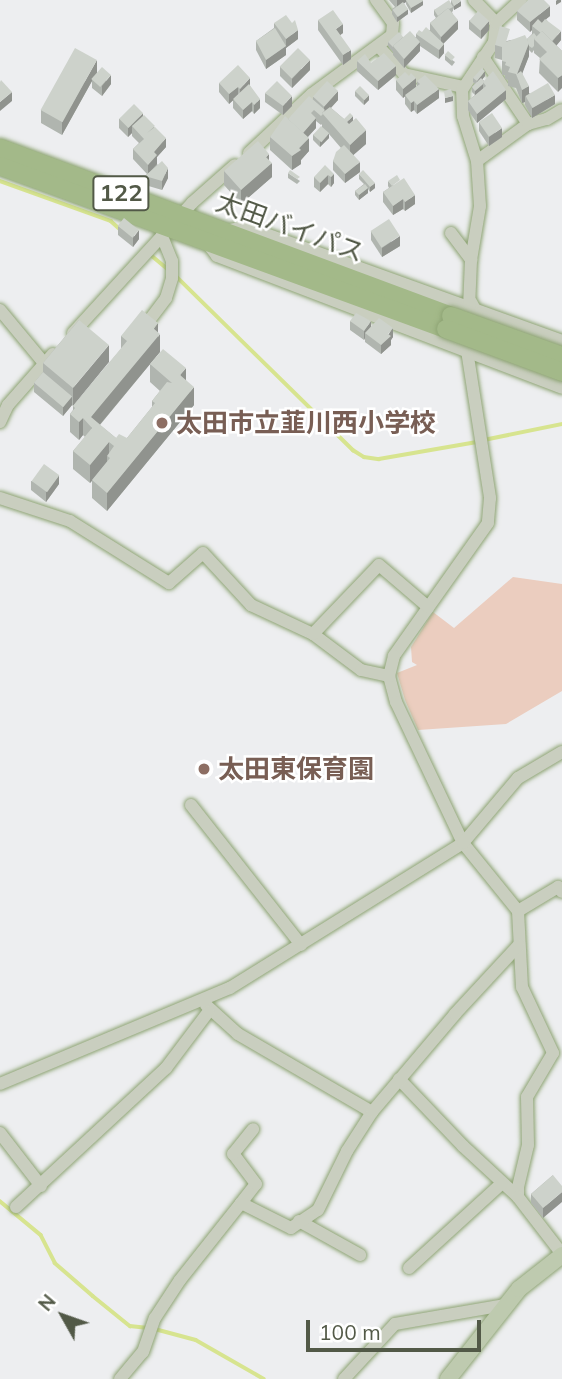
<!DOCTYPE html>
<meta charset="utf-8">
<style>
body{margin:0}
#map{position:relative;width:562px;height:1379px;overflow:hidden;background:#edeef0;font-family:Mulish,"Noto Sans JP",sans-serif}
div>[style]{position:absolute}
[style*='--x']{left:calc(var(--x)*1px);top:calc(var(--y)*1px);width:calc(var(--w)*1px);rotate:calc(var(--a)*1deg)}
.green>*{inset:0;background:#ebcdbf}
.stream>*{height:3.5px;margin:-1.75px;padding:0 1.75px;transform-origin:1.75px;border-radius:1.75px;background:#d7e48f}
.roads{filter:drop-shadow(0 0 2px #8ea474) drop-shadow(0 0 2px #8ea474)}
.minor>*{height:12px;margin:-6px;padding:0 6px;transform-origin:6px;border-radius:6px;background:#c9cebf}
.major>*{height:16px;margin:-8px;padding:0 8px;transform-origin:8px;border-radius:8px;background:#becaaf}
.highway>*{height:18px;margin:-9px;padding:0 9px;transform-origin:9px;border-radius:9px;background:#a3b989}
.bridges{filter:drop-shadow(0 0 2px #8ea474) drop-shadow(0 0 2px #8ea474)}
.highway-bridge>*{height:18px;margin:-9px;padding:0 9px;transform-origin:9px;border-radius:9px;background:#a3b989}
.wall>*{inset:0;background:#b0b5af}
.shaded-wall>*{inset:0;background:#90938e}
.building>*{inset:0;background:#cdd2cb;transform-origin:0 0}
.dots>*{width:19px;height:19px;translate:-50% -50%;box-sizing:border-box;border:4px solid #fff;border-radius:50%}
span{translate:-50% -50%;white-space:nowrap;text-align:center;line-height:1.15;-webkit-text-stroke:5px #fff;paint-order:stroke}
.shield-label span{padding:2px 5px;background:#fff;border:2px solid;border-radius:5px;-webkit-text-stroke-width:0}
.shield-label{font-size:24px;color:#525947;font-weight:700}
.street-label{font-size:26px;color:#525947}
.education-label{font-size:26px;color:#785e54;font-weight:700}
.left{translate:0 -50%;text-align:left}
.north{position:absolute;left:28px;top:1281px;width:70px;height:70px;-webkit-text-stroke:5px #fff;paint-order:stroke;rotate:310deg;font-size:19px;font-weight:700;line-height:28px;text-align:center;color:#525947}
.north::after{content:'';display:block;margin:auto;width:24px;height:32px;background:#525947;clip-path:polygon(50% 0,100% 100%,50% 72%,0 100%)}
.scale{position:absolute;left:306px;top:1320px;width:175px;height:32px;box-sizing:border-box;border:4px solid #525947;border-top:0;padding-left:9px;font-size:21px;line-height:24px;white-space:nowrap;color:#525947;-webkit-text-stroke:5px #fff;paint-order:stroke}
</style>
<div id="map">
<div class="green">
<i style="clip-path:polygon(513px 577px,562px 584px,562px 691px,506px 724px,418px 730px,405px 700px,397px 673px,417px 665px,412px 662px,411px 647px,433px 612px,454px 628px)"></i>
</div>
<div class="stream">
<i style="--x:0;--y:181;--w:118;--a:19.8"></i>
<i style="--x:111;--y:221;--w:13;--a:42"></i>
<i style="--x:151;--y:255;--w:23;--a:40"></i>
<i style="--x:175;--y:275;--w:250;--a:44.5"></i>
<i style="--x:353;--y:450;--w:13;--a:32"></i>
<i style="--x:364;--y:457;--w:15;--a:8"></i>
<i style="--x:379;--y:459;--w:99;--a:-9.8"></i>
<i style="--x:484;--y:440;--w:80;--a:-11.6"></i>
<i style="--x:0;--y:1201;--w:53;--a:39.7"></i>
<i style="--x:41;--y:1235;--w:31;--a:63"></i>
<i style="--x:55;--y:1263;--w:50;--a:41"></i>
<i style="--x:93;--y:1296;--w:48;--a:39"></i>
<i style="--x:130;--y:1326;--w:18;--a:6"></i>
<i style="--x:155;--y:1329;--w:42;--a:15"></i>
<i style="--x:196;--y:1340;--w:78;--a:29.8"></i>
</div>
<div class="roads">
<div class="minor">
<i style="--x:474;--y:0;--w:32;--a:46"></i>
<i style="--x:379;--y:47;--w:37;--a:47"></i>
<i style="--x:404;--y:74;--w:60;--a:12.4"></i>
<i style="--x:483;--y:57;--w:81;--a:56.1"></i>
<i style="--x:249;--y:153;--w:86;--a:-43.1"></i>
<i style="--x:312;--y:94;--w:99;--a:-36.4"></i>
<i style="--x:392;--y:35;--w:12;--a:-85"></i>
<i style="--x:393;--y:23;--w:29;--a:-126"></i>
<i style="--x:477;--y:161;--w:63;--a:-36"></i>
<i style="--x:528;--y:124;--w:20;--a:-15"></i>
<i style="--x:547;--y:119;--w:17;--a:-31"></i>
<i style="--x:225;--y:231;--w:21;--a:-11"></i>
<i style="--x:246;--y:227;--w:336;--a:19.8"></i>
<i style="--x:451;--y:233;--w:34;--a:53"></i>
<i style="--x:205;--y:240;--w:20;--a:53"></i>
<i style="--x:217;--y:256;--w:369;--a:20.9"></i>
<i style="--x:471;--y:302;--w:13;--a:61"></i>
<i style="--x:477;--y:313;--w:33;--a:110"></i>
<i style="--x:466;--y:344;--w:156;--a:81.1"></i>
<i style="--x:490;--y:498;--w:25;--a:95"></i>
<i style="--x:488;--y:523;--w:163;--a:125.3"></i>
<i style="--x:394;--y:656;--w:21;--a:104"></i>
<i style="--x:389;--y:676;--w:27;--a:75"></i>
<i style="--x:396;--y:702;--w:156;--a:64.6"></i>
<i style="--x:463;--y:843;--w:87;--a:51"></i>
<i style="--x:518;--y:911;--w:76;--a:87"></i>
<i style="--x:522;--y:987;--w:73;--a:64.8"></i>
<i style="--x:553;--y:1053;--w:51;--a:120.6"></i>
<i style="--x:527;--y:1097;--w:48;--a:88.8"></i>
<i style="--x:528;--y:1145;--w:43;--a:103.4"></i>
<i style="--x:518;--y:1187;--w:10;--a:90"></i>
<i style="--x:469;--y:308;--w:48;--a:-87.6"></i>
<i style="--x:471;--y:260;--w:55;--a:-80.5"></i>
<i style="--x:480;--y:206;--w:45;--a:-93.8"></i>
<i style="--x:477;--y:161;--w:47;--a:-107.3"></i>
<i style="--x:463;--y:116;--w:26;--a:-92"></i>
<i style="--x:462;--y:90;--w:58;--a:-56.3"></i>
<i style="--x:494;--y:42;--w:19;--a:-84"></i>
<i style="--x:496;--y:23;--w:34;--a:-43"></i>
<i style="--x:0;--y:310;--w:69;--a:50.3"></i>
<i style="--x:148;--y:322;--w:30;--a:-53"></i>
<i style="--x:166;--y:298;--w:21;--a:-73"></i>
<i style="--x:172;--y:278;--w:17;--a:-90"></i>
<i style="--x:172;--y:261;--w:27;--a:-112"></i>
<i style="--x:73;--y:333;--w:176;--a:-47.5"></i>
<i style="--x:192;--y:203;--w:57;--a:-41.5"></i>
<i style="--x:0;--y:422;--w:19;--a:-65"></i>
<i style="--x:8;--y:405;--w:68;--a:-48.6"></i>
<i style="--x:0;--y:498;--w:74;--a:18.2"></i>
<i style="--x:70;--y:521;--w:117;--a:32.1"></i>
<i style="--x:169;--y:583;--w:45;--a:-41.4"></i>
<i style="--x:203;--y:553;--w:71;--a:47.3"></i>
<i style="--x:251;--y:605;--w:68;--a:25.1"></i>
<i style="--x:313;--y:634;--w:60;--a:36.9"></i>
<i style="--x:361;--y:670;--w:29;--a:12"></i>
<i style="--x:313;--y:634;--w:95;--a:-46.3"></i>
<i style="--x:379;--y:565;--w:65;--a:40.6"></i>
<i style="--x:191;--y:805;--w:178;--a:51.8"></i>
<i style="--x:518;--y:911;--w:47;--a:-31"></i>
<i style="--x:558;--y:887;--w:6;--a:51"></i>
<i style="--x:206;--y:1005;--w:43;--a:42.2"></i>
<i style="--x:238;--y:1034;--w:155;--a:30.2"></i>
<i style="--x:399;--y:1079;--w:93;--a:46.3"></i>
<i style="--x:463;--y:1146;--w:75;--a:42.8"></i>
<i style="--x:518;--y:1197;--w:72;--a:52.3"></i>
<i style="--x:0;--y:1084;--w:249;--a:-22.7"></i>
<i style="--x:230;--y:988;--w:274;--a:-31.9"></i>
<i style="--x:463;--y:843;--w:85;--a:-49.8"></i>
<i style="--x:518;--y:778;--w:51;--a:-30.6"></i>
<i style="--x:0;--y:1133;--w:67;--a:52.3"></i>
<i style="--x:241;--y:1203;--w:24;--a:-52"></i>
<i style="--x:256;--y:1184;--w:38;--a:-127"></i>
<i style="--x:233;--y:1154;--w:32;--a:-51"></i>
<i style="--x:16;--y:1207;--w:205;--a:-42.8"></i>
<i style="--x:166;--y:1068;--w:71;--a:-53"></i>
<i style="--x:299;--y:1221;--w:70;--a:29.1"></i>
<i style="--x:409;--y:1268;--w:125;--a:-42.4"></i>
<i style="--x:120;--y:1379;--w:35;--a:-50"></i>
<i style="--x:143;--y:1352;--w:36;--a:-71"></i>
<i style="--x:155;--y:1318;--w:45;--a:-56.7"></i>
<i style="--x:180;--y:1280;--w:98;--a:-51.6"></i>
<i style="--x:241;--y:1203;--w:56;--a:26.6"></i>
<i style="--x:291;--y:1228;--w:32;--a:-34"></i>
<i style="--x:318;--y:1210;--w:66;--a:-63.8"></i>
<i style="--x:347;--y:1151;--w:46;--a:-57.3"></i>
<i style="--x:372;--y:1112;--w:128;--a:-49.7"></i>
<i style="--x:455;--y:1014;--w:94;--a:-47.2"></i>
<i style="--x:344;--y:1379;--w:75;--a:-47.2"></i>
<i style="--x:395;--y:1324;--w:112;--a:-9.8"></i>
</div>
<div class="major">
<i style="--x:448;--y:1379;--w:115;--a:-51.7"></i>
<i style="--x:519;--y:1289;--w:55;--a:-38.3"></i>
</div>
<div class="highway">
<i style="--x:0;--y:148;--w:481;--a:20.4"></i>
<i style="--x:0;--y:166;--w:475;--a:20.1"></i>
</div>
</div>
<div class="bridges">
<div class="highway-bridge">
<i style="--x:451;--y:316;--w:118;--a:19.8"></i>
<i style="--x:446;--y:329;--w:124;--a:20.3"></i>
</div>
</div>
<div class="wall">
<i style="clip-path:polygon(389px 0,423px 0,423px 5px,411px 13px,406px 4px,406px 2px,404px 3px,408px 14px,397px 22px,392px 14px,392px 9px,395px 7px)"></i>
<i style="clip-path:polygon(451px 0,461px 6px,454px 10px,453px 8px,453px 11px,452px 12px,458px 29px,444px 43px,444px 53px,439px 59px,420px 46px,420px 51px,404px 68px,393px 55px,393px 52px,388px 46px,388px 42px,403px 37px,416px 37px,416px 34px,430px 30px,430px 23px,436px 18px,434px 15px,434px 10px,451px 3px)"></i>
<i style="clip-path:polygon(517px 11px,550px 16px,546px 19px,561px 40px,556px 45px,562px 51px,558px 92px,539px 73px,540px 58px,534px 53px,534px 50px,532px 53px,529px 50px,529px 56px,522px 73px,529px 93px,555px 104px,532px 118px,525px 105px,525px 102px,522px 103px,516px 88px,508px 86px,508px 80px,505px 79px,505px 75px,502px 75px,502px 60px,495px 58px,495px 45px,510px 40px,527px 39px,532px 34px,532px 30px,530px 32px,517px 20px)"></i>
<i style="clip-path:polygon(318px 20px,343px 33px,340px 35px,351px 59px,343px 65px,318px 30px)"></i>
<i style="clip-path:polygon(469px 20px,489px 30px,481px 39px,469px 29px)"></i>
<i style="clip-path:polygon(274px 23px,298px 39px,286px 48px,286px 55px,266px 69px,256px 50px,256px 41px,274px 28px)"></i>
<i style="clip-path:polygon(445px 55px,455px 62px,452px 66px,445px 60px)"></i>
<i style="clip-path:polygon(357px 61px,396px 75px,378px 90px,357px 71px)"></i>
<i style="clip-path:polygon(280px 67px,310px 70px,292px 88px,280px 76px)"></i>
<i style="clip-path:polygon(97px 74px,111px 84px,102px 96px,92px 88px,92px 81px,62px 135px,41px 123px,41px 110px)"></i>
<i style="clip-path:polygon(485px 76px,482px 79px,506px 99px,477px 123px,468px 110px,468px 101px,475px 95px,472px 92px,472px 87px,475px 84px,473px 82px,473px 78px)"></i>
<i style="clip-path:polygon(396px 80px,416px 87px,417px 86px,417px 81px,439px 98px,417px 114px,414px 110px,411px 112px,405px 104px,405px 96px,403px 98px,396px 90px)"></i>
<i style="clip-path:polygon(219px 83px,250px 86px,260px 108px,254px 114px,252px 111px,243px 119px,233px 108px,233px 100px,229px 104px,219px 92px)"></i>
<i style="clip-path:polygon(355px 91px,369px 100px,364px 105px,355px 96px)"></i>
<i style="clip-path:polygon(265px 93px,292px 106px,283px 115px,265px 102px)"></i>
<i style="clip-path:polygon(313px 97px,338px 100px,331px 108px,344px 119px,353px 121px,366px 144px,353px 155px,360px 172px,345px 183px,333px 170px,333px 161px,341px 148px,329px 134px,329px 138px,320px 147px,313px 140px,313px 135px,322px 127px,322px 124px,321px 125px,316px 121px,316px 128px,308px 137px,309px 151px,301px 160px,301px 164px,292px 170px,270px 150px,270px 137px,288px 119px,313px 99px)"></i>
<i style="clip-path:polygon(143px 116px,155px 128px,166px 147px,157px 157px,157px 164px,168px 178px,162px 190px,145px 185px,145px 176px,147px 174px,133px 159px,133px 149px,139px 143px,132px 136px,132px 133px,128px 137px,119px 128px,119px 119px)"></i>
<i style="clip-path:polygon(479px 122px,502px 137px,489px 146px,479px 131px)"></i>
<i style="clip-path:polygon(269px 161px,272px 177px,241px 204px,224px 185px,224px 171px)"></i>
<i style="clip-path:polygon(288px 173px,300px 181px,297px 184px,288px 178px)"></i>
<i style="clip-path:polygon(334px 174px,334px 183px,331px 187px,328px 184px,320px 192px,314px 187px,314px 177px)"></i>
<i style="clip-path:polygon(359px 174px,375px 188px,370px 192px,368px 189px,368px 193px,359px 200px,355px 195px,355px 191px,364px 184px,359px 179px)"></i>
<i style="clip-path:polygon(388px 181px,415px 204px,405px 211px,403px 209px,393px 215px,383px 202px,383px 192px,389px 188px,388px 186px)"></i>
<i style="clip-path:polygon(118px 226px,139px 239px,133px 247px,118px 235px)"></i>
<i style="clip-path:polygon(371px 231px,400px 246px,382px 257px,371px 240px)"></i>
<i style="clip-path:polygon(79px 320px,73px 406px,72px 405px,63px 416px,34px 392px,34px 383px,43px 372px,43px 363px)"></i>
<i style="clip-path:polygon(350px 321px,371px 327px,393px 337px,391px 340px,391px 345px,381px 354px,365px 342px,365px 338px,364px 340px,350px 330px)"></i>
<i style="clip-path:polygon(158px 332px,160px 352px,100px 425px,116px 438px,127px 438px,152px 407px,152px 401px,160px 391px,150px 382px,150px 364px,186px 380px,194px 405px,107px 511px,92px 498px,92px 481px,90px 483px,73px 469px,73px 451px,85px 437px,83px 435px,79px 440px,70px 432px,70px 414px,73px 410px,73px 406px,121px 349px,121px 336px)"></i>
<i style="clip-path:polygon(31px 481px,59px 484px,46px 502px,31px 490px)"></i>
<i style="clip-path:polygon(553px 1175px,543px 1218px,531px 1203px,531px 1194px)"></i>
</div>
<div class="shaded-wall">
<i style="clip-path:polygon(397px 0,406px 0,406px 2px,397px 8px)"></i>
<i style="clip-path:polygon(557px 0,561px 0,561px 2px,556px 5px,556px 1px)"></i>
<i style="clip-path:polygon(423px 1px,423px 5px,411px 13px,411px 8px)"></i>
<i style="clip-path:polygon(461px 1px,461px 6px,454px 10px,454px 6px)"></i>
<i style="clip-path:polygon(550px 6px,550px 16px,535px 28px,532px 26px,532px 30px,530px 32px,530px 22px)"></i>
<i style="clip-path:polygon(408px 9px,408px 14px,397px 22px,397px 17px)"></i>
<i style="clip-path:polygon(458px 20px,458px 29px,441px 46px,441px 37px)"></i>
<i style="clip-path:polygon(489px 21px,489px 30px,481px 39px,481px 30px)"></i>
<i style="clip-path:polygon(343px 24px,343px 33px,336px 38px,336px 29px)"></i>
<i style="clip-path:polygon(298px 30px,298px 39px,286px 48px,286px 55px,266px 69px,266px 60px,286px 46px,286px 39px)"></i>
<i style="clip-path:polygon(561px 31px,561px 40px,552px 51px,552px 42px)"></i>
<i style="clip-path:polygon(420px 42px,420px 51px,404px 68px,404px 59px)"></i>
<i style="clip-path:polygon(529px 43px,529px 56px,519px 82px,517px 74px)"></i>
<i style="clip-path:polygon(444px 44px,444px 53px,439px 59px,439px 50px)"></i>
<i style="clip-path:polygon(351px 50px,351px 59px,343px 65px,343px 55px)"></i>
<i style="clip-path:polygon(97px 60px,97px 74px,92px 79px,92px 81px,62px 135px,62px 122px)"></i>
<i style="clip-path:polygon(310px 60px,310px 70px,292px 88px,292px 79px)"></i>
<i style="clip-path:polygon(396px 66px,396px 75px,378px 90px,378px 81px)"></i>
<i style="clip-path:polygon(485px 71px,485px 76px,477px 86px,477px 81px)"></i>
<i style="clip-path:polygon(111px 75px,111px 84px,102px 96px,102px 86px)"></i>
<i style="clip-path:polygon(562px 75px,562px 88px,558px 92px,558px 78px)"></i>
<i style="clip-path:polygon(250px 78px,250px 87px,240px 99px,240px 89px)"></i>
<i style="clip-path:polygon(416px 78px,416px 87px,403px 98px,403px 89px)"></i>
<i style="clip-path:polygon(483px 84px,483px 89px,475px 96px,475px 91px)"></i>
<i style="clip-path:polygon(529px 86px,529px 100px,525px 96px,525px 102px,522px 103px,522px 90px)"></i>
<i style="clip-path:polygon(238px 87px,238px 96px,229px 104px,229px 94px)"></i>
<i style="clip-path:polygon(439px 89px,439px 98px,417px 114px,417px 105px)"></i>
<i style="clip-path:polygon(506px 90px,506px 99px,477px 123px,477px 114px)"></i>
<i style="clip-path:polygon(338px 91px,338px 100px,326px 113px,324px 113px,324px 106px)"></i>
<i style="clip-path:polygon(12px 92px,12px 101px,0 111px,0 102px)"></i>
<i style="clip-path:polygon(369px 95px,369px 100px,364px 105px,364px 100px)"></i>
<i style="clip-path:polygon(555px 95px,555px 104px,532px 118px,532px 108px)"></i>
<i style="clip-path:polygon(292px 96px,292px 106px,283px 115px,283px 106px)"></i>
<i style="clip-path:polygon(453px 96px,453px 101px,445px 103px,445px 98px)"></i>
<i style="clip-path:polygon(260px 99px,260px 108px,254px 114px,254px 105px)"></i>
<i style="clip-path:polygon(414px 101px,414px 110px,411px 112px,411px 103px)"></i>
<i style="clip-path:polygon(252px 102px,252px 111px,243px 119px,243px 110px)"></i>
<i style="clip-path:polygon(143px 113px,143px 123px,132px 126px,132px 133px,128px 137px,128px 128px)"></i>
<i style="clip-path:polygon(353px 116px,353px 130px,347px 122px)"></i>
<i style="clip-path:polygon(316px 118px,316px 128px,302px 143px,302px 134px)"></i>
<i style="clip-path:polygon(502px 128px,502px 137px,489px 146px,489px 137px)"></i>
<i style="clip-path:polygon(366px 130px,366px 144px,350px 158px,350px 145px)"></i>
<i style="clip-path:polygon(329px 133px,329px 138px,320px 147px,320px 142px)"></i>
<i style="clip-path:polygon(166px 138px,166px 147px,157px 157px,157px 164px,148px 174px,148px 165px,154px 152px)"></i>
<i style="clip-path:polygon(309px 138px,309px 151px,301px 160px,301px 164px,292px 170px,292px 156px)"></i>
<i style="clip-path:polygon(269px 154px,269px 165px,272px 163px,272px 177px,241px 204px,241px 190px,266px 157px)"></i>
<i style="clip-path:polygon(360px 162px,360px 172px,345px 183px,345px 174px)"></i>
<i style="clip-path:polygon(168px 168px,168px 178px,162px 190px,162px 181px)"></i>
<i style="clip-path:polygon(334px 174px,334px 183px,331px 187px,331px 177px)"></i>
<i style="clip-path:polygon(328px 175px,328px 184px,320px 192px,320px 183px)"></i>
<i style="clip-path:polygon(375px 183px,375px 188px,370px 192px,370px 187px)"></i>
<i style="clip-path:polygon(368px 188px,368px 193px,359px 200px,359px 195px)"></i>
<i style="clip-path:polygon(415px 195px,415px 204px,405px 211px,405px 202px)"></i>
<i style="clip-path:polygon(403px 199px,403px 209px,393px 215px,393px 206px)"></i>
<i style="clip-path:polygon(139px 230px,139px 239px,133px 247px,133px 238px)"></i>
<i style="clip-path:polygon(400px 236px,400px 246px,382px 257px,382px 248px)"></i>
<i style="clip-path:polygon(371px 321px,371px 330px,365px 333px,365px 338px,364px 340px,364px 331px)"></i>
<i style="clip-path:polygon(158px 323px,158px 337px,160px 334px,160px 352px,92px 434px,91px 417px)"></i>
<i style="clip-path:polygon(393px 328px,393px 337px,391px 340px,391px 345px,381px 354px,381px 345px)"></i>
<i style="clip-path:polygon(109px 345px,109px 362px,73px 406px,73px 388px)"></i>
<i style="clip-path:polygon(186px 368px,186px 385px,180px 375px)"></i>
<i style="clip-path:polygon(194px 387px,194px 405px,107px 511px,107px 493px)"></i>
<i style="clip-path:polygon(72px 396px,72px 405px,63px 416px,63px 407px)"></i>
<i style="clip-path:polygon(83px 418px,83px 435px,79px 440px,79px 422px)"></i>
<i style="clip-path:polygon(109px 442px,109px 457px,107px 456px,107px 462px,90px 483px,90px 465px)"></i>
<i style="clip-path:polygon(59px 475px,59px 484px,46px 502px,46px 492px)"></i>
<i style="clip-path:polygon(562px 1192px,562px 1202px,543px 1218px,543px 1208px)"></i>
</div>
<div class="building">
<i style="clip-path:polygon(406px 0,423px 0,423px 1px,411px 8px)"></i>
<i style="clip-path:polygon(449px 0,453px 7px,449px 9px,448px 8px,438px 16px,434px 10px)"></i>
<i style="clip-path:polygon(451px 0,460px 0,461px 1px,454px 6px)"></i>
<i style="clip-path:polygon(528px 0,544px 0,550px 6px,530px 22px,517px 11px)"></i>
<i style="left:403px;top:2px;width:9px;height:13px;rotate:54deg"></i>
<i style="clip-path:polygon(448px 8px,458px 20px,441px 37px,430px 23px)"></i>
<i style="clip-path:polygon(333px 10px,343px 24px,336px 29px,351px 50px,343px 55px,318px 20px)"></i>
<i style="left:478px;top:11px;width:15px;height:13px;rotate:42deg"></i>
<i style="clip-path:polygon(286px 15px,292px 23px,295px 20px,298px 30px,286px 39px,274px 23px)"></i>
<i style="clip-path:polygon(538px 19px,542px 23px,545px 19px,561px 31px,552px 41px,542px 31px,541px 33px,532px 26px)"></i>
<i style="clip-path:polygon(500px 26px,510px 29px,506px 42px,525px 35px,529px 43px,517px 74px,521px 71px,529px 86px,522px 90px,516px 74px,508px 72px,510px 67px,505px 65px,506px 62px,502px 61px,502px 47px,495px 45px)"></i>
<i style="clip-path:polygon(426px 27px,444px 44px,439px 50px,416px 34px,419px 30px,422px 32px)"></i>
<i style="clip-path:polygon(275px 28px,286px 46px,266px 60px,256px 41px)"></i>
<i style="clip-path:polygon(410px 31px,420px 42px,404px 59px,393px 46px)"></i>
<i style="clip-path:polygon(542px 31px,562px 51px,562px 75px,558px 78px,539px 59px,547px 52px,534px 39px)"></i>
<i style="clip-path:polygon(399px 32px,403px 37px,393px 46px,393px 47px,388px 42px)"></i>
<i style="clip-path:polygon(534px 33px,537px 37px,534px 39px,534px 46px,532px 48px,529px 46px,527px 39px)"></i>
<i style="left:75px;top:48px;width:25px;height:71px;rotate:29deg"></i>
<i style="left:298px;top:48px;width:17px;height:26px;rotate:45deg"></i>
<i style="left:448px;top:51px;width:9px;height:5px;rotate:41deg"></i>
<i style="clip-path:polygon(384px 53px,396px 66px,378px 81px,357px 61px,365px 54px,371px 63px)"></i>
<i style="clip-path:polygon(238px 65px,250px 78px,240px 89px,238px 87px,229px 94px,219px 83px)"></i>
<i style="left:102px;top:67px;width:12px;height:16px;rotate:42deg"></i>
<i style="clip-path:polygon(482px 68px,485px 71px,477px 81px,473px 78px)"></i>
<i style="clip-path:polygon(493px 71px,506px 90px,477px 114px,468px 101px,486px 86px,483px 82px)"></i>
<i style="clip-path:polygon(405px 72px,409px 76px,411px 73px,416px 78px,403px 89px,396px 80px)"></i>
<i style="clip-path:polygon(425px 75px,439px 89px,417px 105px,414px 101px,411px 103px,405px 95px,420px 84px,417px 81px)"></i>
<i style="clip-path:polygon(481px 78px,484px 81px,483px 84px,475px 91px,472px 87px)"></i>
<i style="clip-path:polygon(1px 80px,12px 92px,0 102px,0 82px)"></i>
<i style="clip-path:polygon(277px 81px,292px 96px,283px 106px,265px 93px)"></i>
<i style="left:327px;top:81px;width:15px;height:21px;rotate:42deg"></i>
<i style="left:548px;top:83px;width:14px;height:26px;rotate:60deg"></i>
<i style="clip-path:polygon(249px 84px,260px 99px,254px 105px,252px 102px,243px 110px,233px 99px)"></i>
<i style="left:360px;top:86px;width:13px;height:7px;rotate:45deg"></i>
<i style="clip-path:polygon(451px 89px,453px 96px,445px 98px,444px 91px)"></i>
<i style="clip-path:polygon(309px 96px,325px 110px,322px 113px,323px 114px,321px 116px,314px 110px,311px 113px,316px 118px,303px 133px,288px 119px)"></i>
<i style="left:134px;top:104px;width:13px;height:21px;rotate:45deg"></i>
<i style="clip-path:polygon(330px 107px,344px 119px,350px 113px,353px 116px,347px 122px,349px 124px,356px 118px,366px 130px,350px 145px,322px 113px)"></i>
<i style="left:492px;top:113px;width:18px;height:16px;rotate:56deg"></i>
<i style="clip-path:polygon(144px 115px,155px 126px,147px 133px,155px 127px,166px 138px,154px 152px,157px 155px,148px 165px,133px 149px,144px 139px,132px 126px)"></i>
<i style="clip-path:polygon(285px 116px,309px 138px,299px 148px,301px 150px,292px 156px,270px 137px)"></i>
<i style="left:321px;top:126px;width:11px;height:12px;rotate:41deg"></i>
<i style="clip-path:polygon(258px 141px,269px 154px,266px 157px,272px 163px,241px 190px,224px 171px)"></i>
<i style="clip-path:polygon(344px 145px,360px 162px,345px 174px,333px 161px,336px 152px)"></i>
<i style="clip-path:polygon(162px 161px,168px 168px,162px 181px,145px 176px)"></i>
<i style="clip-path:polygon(325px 165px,334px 174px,331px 177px,328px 175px,320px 183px,314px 177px)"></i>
<i style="clip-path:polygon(290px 170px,300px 177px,297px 179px,288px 173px)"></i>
<i style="clip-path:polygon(363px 170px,375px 183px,370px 187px,359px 174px)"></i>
<i style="clip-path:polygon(397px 175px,400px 180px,392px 186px,388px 181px)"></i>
<i style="clip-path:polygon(404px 178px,415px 195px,405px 202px,403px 199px,393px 206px,383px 192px)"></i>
<i style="clip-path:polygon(365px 184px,368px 188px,359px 195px,355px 191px)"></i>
<i style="left:124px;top:218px;width:19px;height:10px;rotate:39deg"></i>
<i style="left:389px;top:219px;width:20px;height:22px;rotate:57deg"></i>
<i style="clip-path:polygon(142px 310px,158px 323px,153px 328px,160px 334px,91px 417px,116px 438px,119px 434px,127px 438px,155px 403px,152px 401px,167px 382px,172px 383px,150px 364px,163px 349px,186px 368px,180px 375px,194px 387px,107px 493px,92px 480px,110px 458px,107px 456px,114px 446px,109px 442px,90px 465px,73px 451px,92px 428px,83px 418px,79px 422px,70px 414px,75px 408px,73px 406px,127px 341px,121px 336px)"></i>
<i style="clip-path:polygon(356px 313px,371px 321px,364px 331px,350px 321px)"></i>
<i style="clip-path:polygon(379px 318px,393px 328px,388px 334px,391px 336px,381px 345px,365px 333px)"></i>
<i style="left:79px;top:320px;width:39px;height:56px;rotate:40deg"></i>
<i style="left:43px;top:372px;width:38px;height:14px;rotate:40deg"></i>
<i style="left:44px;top:464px;width:19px;height:21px;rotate:36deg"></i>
<i style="clip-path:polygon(553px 1175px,562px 1186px,562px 1192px,543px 1208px,531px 1194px)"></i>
</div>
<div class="dots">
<i style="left:162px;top:423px;background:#8d6e63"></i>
<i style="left:204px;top:769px;background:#8d6e63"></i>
</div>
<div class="shield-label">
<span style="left:121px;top:193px">122</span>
</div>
<div class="street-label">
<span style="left:290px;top:227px;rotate:20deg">太田バイパス</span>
</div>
<div class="education-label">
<span class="left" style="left:176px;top:423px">太田市立韮川西小学校</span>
<span class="left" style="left:218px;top:769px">太田東保育園</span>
</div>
<div class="north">N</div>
<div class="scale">100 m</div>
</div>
